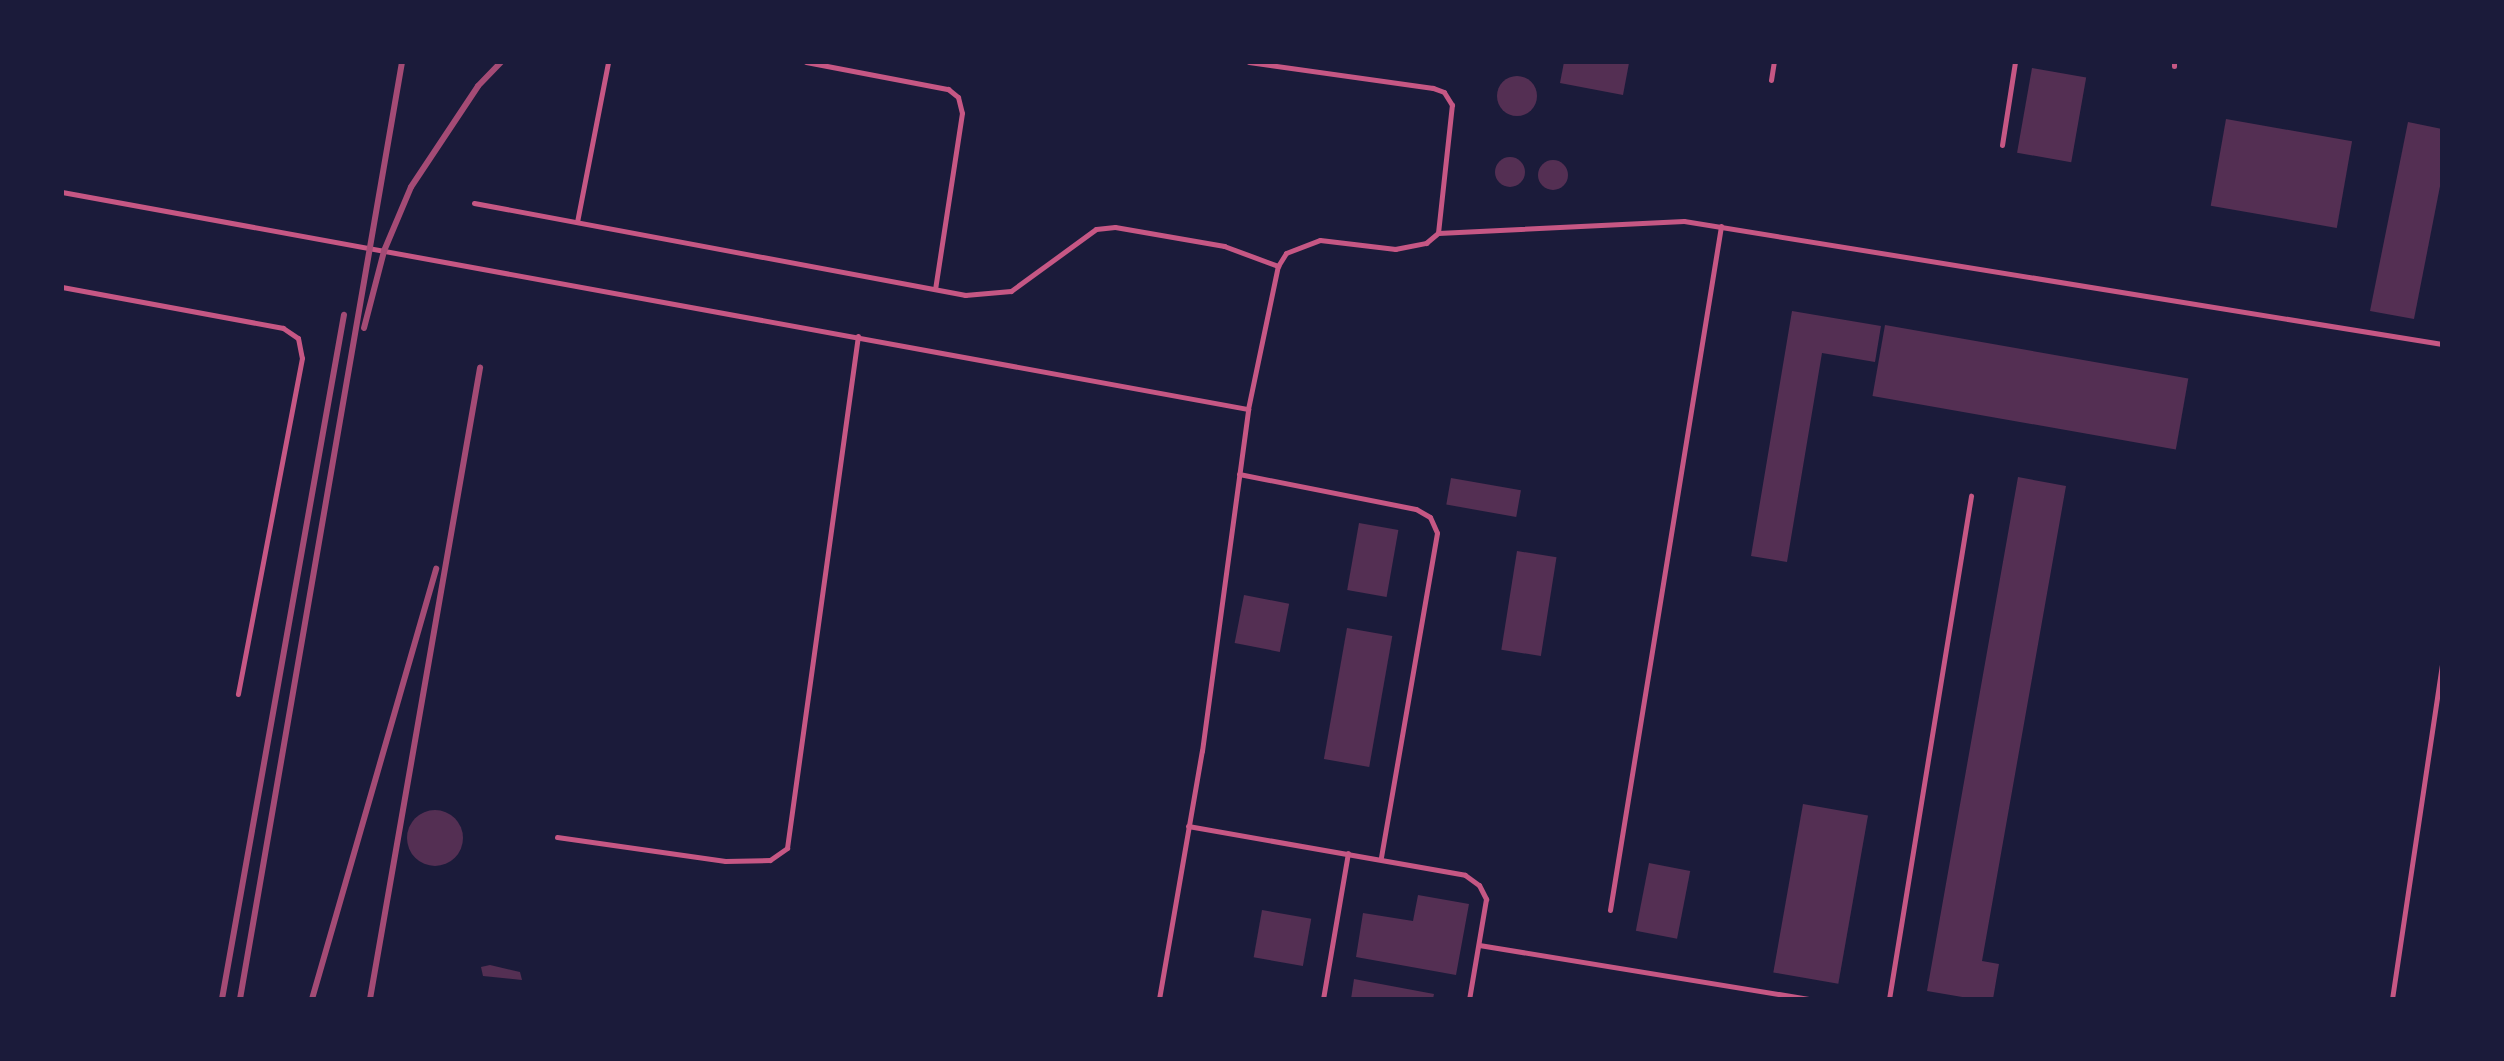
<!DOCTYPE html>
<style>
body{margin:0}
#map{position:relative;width:2504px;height:1061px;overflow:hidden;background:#1b1b3a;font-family:"Zilla Slab",serif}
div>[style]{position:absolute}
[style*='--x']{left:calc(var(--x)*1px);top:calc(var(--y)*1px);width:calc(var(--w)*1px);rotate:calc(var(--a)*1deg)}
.building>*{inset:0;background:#542f53;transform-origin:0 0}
.round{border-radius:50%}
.service>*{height:5px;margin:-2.5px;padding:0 2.5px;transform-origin:2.5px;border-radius:2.5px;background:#c65784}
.rail>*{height:6px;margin:-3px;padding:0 3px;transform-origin:3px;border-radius:3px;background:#a44b75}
span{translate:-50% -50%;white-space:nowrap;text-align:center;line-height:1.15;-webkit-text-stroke:6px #1b1b3a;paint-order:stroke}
.frame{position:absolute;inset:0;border:64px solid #1b1b3a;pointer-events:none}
</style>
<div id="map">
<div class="building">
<i style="clip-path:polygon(1564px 62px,1629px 63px,1623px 95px,1560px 83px)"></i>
<i style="left:2032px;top:68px;width:55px;height:86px;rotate:10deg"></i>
<i class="round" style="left:1497px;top:76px;width:40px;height:40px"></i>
<i style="left:2226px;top:119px;width:128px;height:88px;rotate:10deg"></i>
<i style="clip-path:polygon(2408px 122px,2442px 129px,2442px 176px,2414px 319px,2370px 311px)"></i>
<i class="round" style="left:1495px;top:157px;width:30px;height:30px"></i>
<i class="round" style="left:1538px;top:160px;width:30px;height:30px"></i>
<i style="clip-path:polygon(1792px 311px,1881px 326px,1875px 362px,1822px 353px,1787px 562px,1751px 556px)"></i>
<i style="left:1885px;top:325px;width:308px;height:72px;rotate:10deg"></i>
<i style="clip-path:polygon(2018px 477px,2066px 486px,1982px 961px,1999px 964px,1993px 999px,1974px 999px,1927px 991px)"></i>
<i style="left:1451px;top:478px;width:71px;height:27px;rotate:10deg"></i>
<i style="left:1359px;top:523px;width:40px;height:68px;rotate:10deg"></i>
<i style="left:1517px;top:551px;width:40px;height:100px;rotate:9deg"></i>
<i style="left:1244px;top:595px;width:46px;height:49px;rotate:11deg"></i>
<i style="left:1347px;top:628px;width:46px;height:133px;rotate:10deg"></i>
<i style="left:1803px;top:804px;width:66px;height:171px;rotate:10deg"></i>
<i class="round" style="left:407px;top:810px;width:56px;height:56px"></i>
<i style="left:1649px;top:863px;width:42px;height:69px;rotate:11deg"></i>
<i style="clip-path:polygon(1418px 895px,1469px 904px,1456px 975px,1356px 957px,1363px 913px,1413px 921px)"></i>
<i style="left:1262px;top:910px;width:50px;height:48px;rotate:10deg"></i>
<i style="clip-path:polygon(490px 965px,520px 972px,522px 980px,483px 976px,481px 967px)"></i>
<i style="clip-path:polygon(1354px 979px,1434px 994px,1433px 999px,1351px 999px)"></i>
</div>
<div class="service">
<i style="--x:806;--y:62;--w:145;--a:10.8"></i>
<i style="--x:948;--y:89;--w:13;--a:39"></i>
<i style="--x:958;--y:97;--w:16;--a:76"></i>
<i style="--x:962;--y:113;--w:178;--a:98.7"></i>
<i style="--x:2174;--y:66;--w:4;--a:-90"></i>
<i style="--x:1771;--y:80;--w:18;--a:-81"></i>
<i style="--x:2002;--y:145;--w:84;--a:-81.1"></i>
<i style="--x:62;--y:192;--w:1206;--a:10.37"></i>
<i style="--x:1248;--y:409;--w:146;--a:-78.2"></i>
<i style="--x:1278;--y:266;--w:15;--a:-58"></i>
<i style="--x:1286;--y:253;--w:36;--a:-21"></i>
<i style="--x:1320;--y:240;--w:76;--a:6.8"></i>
<i style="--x:1395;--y:249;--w:32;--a:-11"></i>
<i style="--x:1426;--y:243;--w:16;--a:-40"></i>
<i style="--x:1438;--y:233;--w:129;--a:-83.8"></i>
<i style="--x:1452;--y:105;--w:15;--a:-122"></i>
<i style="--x:1444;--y:92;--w:12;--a:-160"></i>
<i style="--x:1433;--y:88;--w:186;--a:-172"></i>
<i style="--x:474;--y:203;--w:500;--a:10.6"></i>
<i style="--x:965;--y:295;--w:46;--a:-5"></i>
<i style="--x:1011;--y:291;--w:105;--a:-36.1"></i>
<i style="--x:1096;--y:229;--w:19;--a:-6"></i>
<i style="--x:1115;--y:227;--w:111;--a:9.9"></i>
<i style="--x:1224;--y:246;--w:58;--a:20.3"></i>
<i style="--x:577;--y:222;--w:163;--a:-79"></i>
<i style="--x:1438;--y:233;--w:246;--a:-2.8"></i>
<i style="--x:1684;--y:221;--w:768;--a:9.22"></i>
<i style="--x:62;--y:287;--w:225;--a:10.5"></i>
<i style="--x:283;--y:328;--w:18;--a:34"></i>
<i style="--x:298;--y:338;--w:20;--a:79"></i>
<i style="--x:302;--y:358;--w:342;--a:100.8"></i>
<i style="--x:1239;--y:474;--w:180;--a:11.2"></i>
<i style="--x:1416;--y:509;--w:16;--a:30"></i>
<i style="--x:1430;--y:517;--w:17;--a:66"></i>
<i style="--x:1437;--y:533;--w:330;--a:99.8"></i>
<i style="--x:1188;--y:826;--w:281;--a:10"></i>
<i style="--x:1465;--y:875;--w:17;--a:36"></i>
<i style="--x:1479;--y:885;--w:16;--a:63"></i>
<i style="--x:1486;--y:899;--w:101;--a:99.6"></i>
<i style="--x:557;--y:837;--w:170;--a:8.1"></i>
<i style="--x:725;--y:861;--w:45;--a:-1.3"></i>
<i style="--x:770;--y:860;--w:21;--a:-35"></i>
<i style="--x:787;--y:848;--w:517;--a:-82.11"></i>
<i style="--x:1610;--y:910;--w:693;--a:-80.78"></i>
<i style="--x:1479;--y:945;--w:334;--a:9.3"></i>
<i style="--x:1159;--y:999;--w:252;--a:-80.2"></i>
<i style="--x:1202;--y:751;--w:345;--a:-82.3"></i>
<i style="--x:1323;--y:999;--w:148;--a:-80.3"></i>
<i style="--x:1889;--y:999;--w:510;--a:-80.74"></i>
<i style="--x:2392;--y:999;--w:338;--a:-81.5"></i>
</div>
<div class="rail">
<i style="--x:364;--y:328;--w:80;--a:-75.4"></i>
<i style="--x:384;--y:251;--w:69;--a:-67.1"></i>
<i style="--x:411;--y:187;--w:121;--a:-56.4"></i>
<i style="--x:478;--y:86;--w:33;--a:-46"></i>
<i style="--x:222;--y:999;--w:695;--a:-79.89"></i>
<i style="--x:240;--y:999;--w:951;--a:-80.19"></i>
<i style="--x:312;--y:999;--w:448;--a:-73.9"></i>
<i style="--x:370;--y:999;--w:641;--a:-80.11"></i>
</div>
<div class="frame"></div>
</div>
